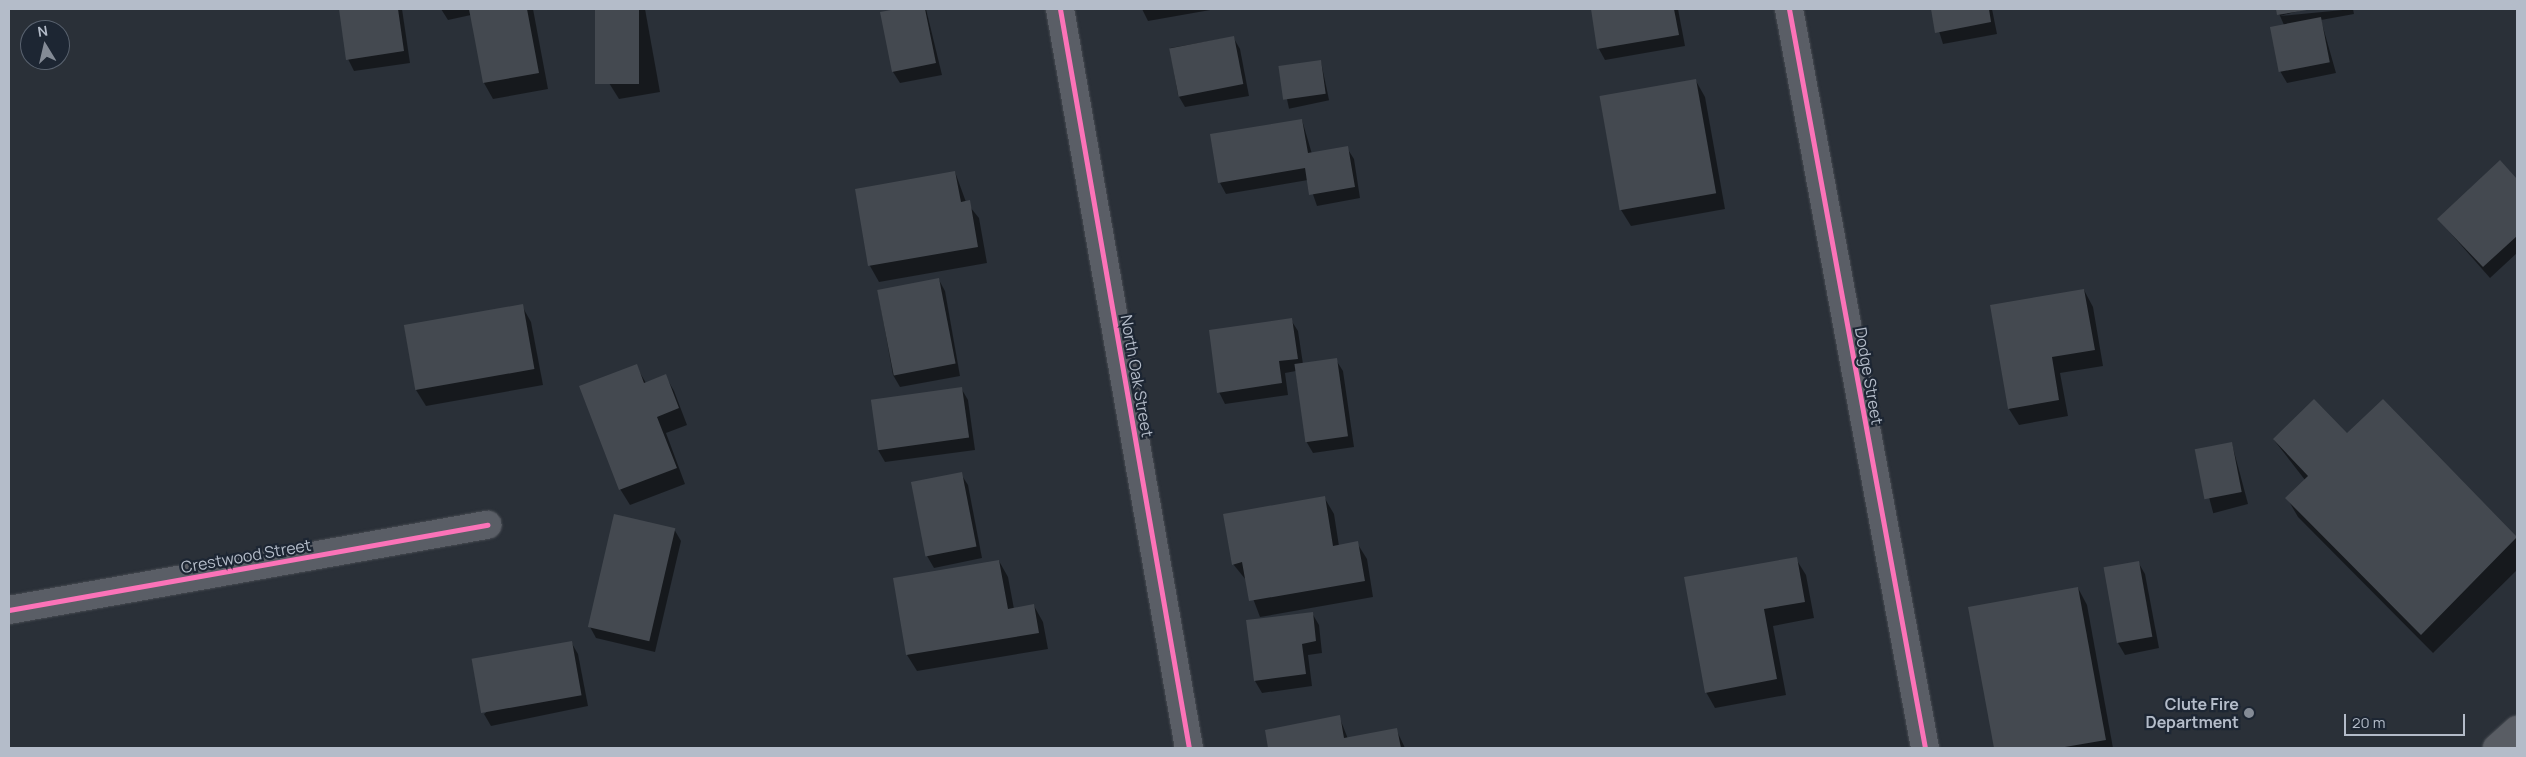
<!DOCTYPE html>
<style>
body{margin:0}
#map{position:relative;width:2526px;height:757px;overflow:hidden;background:#2a3038;font-family:Manrope,sans-serif}
div>[style]{position:absolute}
[style*='--x']{left:calc(var(--x)*1px);top:calc(var(--y)*1px);width:calc(var(--w)*1px);rotate:calc(var(--a)*1deg)}
.shadow>*{inset:0;background:#0007;transform-origin:0 0}
.building>*{inset:0;background:#444950;transform-origin:0 0}
.roads{filter:drop-shadow(0 0 1px #484c53) drop-shadow(0 0 1px #484c53)}
.minor>*{height:28px;margin:-14px;padding:0 14px;transform-origin:14px;border-radius:14px;background:#5a5e66}
.secondary>*{height:28px;margin:-14px;padding:0 14px;transform-origin:14px;border-radius:14px;background:#595d64}
.cycleway>*{height:5px;margin:-2.5px;padding:0 2.5px;transform-origin:2.5px;border-radius:2.5px;background:#fb73b8}
.dots>*{width:14px;height:14px;translate:-50% -50%;box-sizing:border-box;border:2px solid #1d2633;border-radius:50%}
span{translate:-50% -50%;white-space:nowrap;text-align:center;line-height:1.15;-webkit-text-stroke:4.5px #1d2633;paint-order:stroke}
.street-label{font-size:16px;color:#b4bcc9}
.poi-label{font-size:16px;color:#b4bcc9;font-weight:700}
.right{translate:-100% -50%;text-align:right}
.frame{position:absolute;inset:0;border:10px solid #b4bcc9;pointer-events:none}
.north{position:absolute;left:20px;top:20px;width:50px;height:50px;box-sizing:border-box;background:#1d2633;border:1px solid #59626f;border-radius:50%;rotate:351deg;font-size:14px;font-weight:700;line-height:20px;text-align:center;color:#b4bcc9}
.north::after{content:'';display:block;margin:auto;width:18px;height:22px;background:#848b96;clip-path:polygon(50% 0,100% 100%,50% 72%,0 100%)}
.scale{position:absolute;left:2344px;top:714px;width:121px;height:22px;box-sizing:border-box;border:2px solid #b4bcc9;border-top:0;padding-left:6px;font-size:15px;line-height:18px;white-space:nowrap;color:#b4bcc9;-webkit-text-stroke:4px #1d2633;paint-order:stroke}
</style>
<div id="map">
<div class="shadow">
<i style="clip-path:polygon(340px 9px,402px 9px,410px 63px,354px 71px,348px 59px)"></i>
<i style="clip-path:polygon(441px 9px,533px 9px,548px 89px,493px 99px,484px 83px,471px 15px,448px 20px)"></i>
<i style="clip-path:polygon(596px 9px,645px 9px,660px 92px,619px 99px,609px 83px)"></i>
<i style="clip-path:polygon(902px 9px,926px 9px,942px 75px,900px 83px,893px 72px,882px 13px)"></i>
<i style="clip-path:polygon(1142px 9px,1216px 9px,1148px 21px)"></i>
<i style="clip-path:polygon(1592px 9px,1678px 9px,1685px 46px,1605px 60px,1599px 49px)"></i>
<i style="clip-path:polygon(1932px 9px,1992px 9px,1997px 34px,1943px 44px)"></i>
<i style="clip-path:polygon(2277px 9px,2306px 9px,2280px 16px,2353px 9px,2354px 14px,2321px 20px,2336px 73px,2287px 83px,2280px 71px,2284px 25px)"></i>
<i style="clip-path:polygon(1233px 37px,1240px 49px,1249px 96px,1185px 107px,1178px 95px,1170px 48px)"></i>
<i style="left:1321px;top:62px;width:39px;height:41px;rotate:78deg"></i>
<i style="clip-path:polygon(1696px 81px,1705px 97px,1725px 209px,1631px 226px,1621px 210px,1601px 98px)"></i>
<i style="clip-path:polygon(1302px 120px,1312px 154px,1347px 148px,1354px 159px,1360px 198px,1317px 206px,1308px 180px,1226px 194px,1220px 183px)"></i>
<i style="clip-path:polygon(2500px 162px,2517px 181px,2517px 253px,2490px 278px,2439px 220px)"></i>
<i style="clip-path:polygon(955px 172px,966px 202px,979px 218px,987px 263px,879px 282px,870px 266px,856px 190px)"></i>
<i style="clip-path:polygon(939px 280px,945px 291px,960px 376px,900px 387px,893px 375px,878px 291px)"></i>
<i style="clip-path:polygon(2084px 290px,2093px 307px,2103px 366px,2060px 373px,2068px 416px,2019px 425px,2009px 409px)"></i>
<i style="clip-path:polygon(522px 306px,531px 322px,543px 385px,426px 406px,416px 390px)"></i>
<i style="clip-path:polygon(1291px 320px,1298px 331px,1303px 364px,1336px 360px,1343px 371px,1354px 447px,1313px 453px,1306px 441px,1296px 371px,1285px 373px,1288px 395px,1225px 404px,1219px 392px)"></i>
<i style="clip-path:polygon(636px 366px,646px 383px,665px 375px,674px 391px,687px 425px,666px 433px,685px 484px,630px 505px,620px 489px)"></i>
<i style="clip-path:polygon(961px 388px,968px 400px,975px 450px,885px 462px,878px 450px)"></i>
<i style="clip-path:polygon(2383px 401px,2517px 539px,2517px 570px,2433px 653px,2298px 517px,2287px 498px,2305px 480px,2274px 440px,2347px 435px)"></i>
<i style="left:2232px;top:444px;width:62px;height:36px;rotate:75deg"></i>
<i style="clip-path:polygon(961px 474px,968px 485px,982px 558px,934px 568px,927px 556px,913px 483px)"></i>
<i style="clip-path:polygon(1324px 497px,1334px 514px,1339px 546px,1357px 543px,1367px 559px,1373px 597px,1260px 617px,1246px 580px,1233px 564px)"></i>
<i style="clip-path:polygon(674px 529px,681px 541px,655px 652px,596px 638px,590px 627px)"></i>
<i style="clip-path:polygon(1796px 559px,1806px 575px,1814px 618px,1773px 626px,1786px 695px,1715px 708px,1706px 692px)"></i>
<i style="clip-path:polygon(999px 561px,1008px 577px,1014px 609px,1034px 606px,1043px 622px,1048px 649px,917px 671px,907px 655px)"></i>
<i style="clip-path:polygon(2138px 562px,2145px 574px,2159px 648px,2125px 655px,2118px 643px)"></i>
<i style="clip-path:polygon(2078px 588px,2087px 605px,2113px 748px,1995px 748px,1969px 608px)"></i>
<i style="clip-path:polygon(1312px 613px,1319px 625px,1322px 653px,1308px 655px,1312px 686px,1262px 693px,1255px 681px,1248px 622px)"></i>
<i style="clip-path:polygon(571px 642px,578px 654px,588px 706px,491px 726px,484px 714px)"></i>
<i style="clip-path:polygon(1339px 716px,1348px 739px,1396px 729px,1405px 748px,1270px 748px,1266px 731px)"></i>
</div>
<div class="building">
<i style="clip-path:polygon(339px 9px,398px 9px,404px 51px,346px 60px)"></i>
<i style="clip-path:polygon(469px 9px,527px 9px,539px 73px,483px 83px)"></i>
<i style="left:595px;top:9px;width:44px;height:75px"></i>
<i style="clip-path:polygon(896px 9px,925px 9px,936px 63px,892px 72px,880px 12px)"></i>
<i style="clip-path:polygon(1591px 9px,1674px 9px,1679px 35px,1597px 49px)"></i>
<i style="clip-path:polygon(1931px 9px,1989px 9px,1991px 22px,1935px 33px)"></i>
<i style="clip-path:polygon(2276px 9px,2307px 9px,2307px 10px,2277px 15px)"></i>
<i style="left:2321px;top:17px;width:46px;height:52px;rotate:79deg"></i>
<i style="left:1234px;top:36px;width:49px;height:66px;rotate:79deg"></i>
<i style="left:1321px;top:60px;width:34px;height:43px;rotate:82deg"></i>
<i style="left:1696px;top:79px;width:116px;height:98px;rotate:80deg"></i>
<i style="clip-path:polygon(1302px 119px,1308px 153px,1348px 146px,1355px 187px,1309px 195px,1305px 168px,1218px 183px,1210px 134px)"></i>
<i style="clip-path:polygon(2500px 160px,2517px 179px,2517px 236px,2483px 267px,2437px 219px)"></i>
<i style="clip-path:polygon(955px 171px,961px 202px,970px 200px,978px 247px,868px 266px,855px 189px)"></i>
<i style="left:939px;top:278px;width:87px;height:63px;rotate:79deg"></i>
<i style="clip-path:polygon(2084px 289px,2095px 350px,2052px 357px,2059px 400px,2008px 409px,1990px 305px)"></i>
<i style="left:523px;top:304px;width:66px;height:121px;rotate:80deg"></i>
<i style="clip-path:polygon(1292px 318px,1298px 359px,1279px 361px,1282px 383px,1217px 393px,1209px 330px)"></i>
<i style="left:1337px;top:358px;width:79px;height:43px;rotate:82deg"></i>
<i style="clip-path:polygon(637px 364px,644px 383px,666px 374px,679px 408px,657px 417px,677px 468px,619px 490px,579px 386px)"></i>
<i style="left:962px;top:387px;width:51px;height:92px;rotate:82deg"></i>
<i style="clip-path:polygon(2314px 399px,2347px 433px,2383px 399px,2517px 537px,2421px 635px,2285px 498px,2308px 476px,2273px 439px)"></i>
<i style="left:2232px;top:442px;width:51px;height:38px;rotate:79deg"></i>
<i style="left:962px;top:472px;width:76px;height:52px;rotate:79deg"></i>
<i style="clip-path:polygon(1325px 496px,1333px 546px,1358px 541px,1365px 581px,1249px 601px,1242px 562px,1232px 565px,1223px 514px)"></i>
<i style="left:614px;top:514px;width:63px;height:116px;rotate:13deg"></i>
<i style="clip-path:polygon(1797px 557px,1805px 602px,1764px 609px,1777px 679px,1705px 693px,1684px 577px)"></i>
<i style="clip-path:polygon(999px 560px,1008px 609px,1034px 604px,1039px 633px,906px 655px,893px 578px)"></i>
<i style="left:2139px;top:561px;width:77px;height:36px;rotate:80deg"></i>
<i style="clip-path:polygon(2078px 587px,2106px 740px,2059px 748px,1994px 748px,1968px 607px)"></i>
<i style="clip-path:polygon(1313px 612px,1316px 641px,1302px 644px,1306px 674px,1254px 681px,1246px 620px)"></i>
<i style="left:572px;top:641px;width:55px;height:102px;rotate:80deg"></i>
<i style="clip-path:polygon(1340px 715px,1344px 738px,1397px 728px,1401px 748px,1268px 748px,1265px 730px)"></i>
</div>
<div class="roads">
<div class="minor">
<i style="--x:1060;--y:9;--w:750;--a:80.1"></i>
<i style="--x:1789;--y:9;--w:751;--a:79.57"></i>
<i style="--x:9;--y:610;--w:486;--a:-10.1"></i>
</div>
<div class="secondary">
<i style="--x:2497;--y:748;--w:27;--a:-42"></i>
</div>
</div>
<div class="cycleway">
<i style="--x:1060;--y:9;--w:750;--a:80.1"></i>
<i style="--x:1789;--y:9;--w:751;--a:79.57"></i>
<i style="--x:9;--y:610;--w:486;--a:-10.1"></i>
</div>
<div class="dots">
<i style="left:2249px;top:713px;background:#848b96"></i>
</div>
<div class="street-label">
<span style="left:1137px;top:376px;rotate:80deg">North Oak Street</span>
<span style="left:1869px;top:376px;rotate:80deg">Dodge Street</span>
<span style="left:246px;top:556px;rotate:-10deg">Crestwood Street</span>
</div>
<div class="poi-label">
<span class="right" style="left:2239px;top:713px">Clute Fire<br>Department</span>
</div>
<div class="frame"></div>
<div class="north">N</div>
<div class="scale">20 m</div>
</div>
